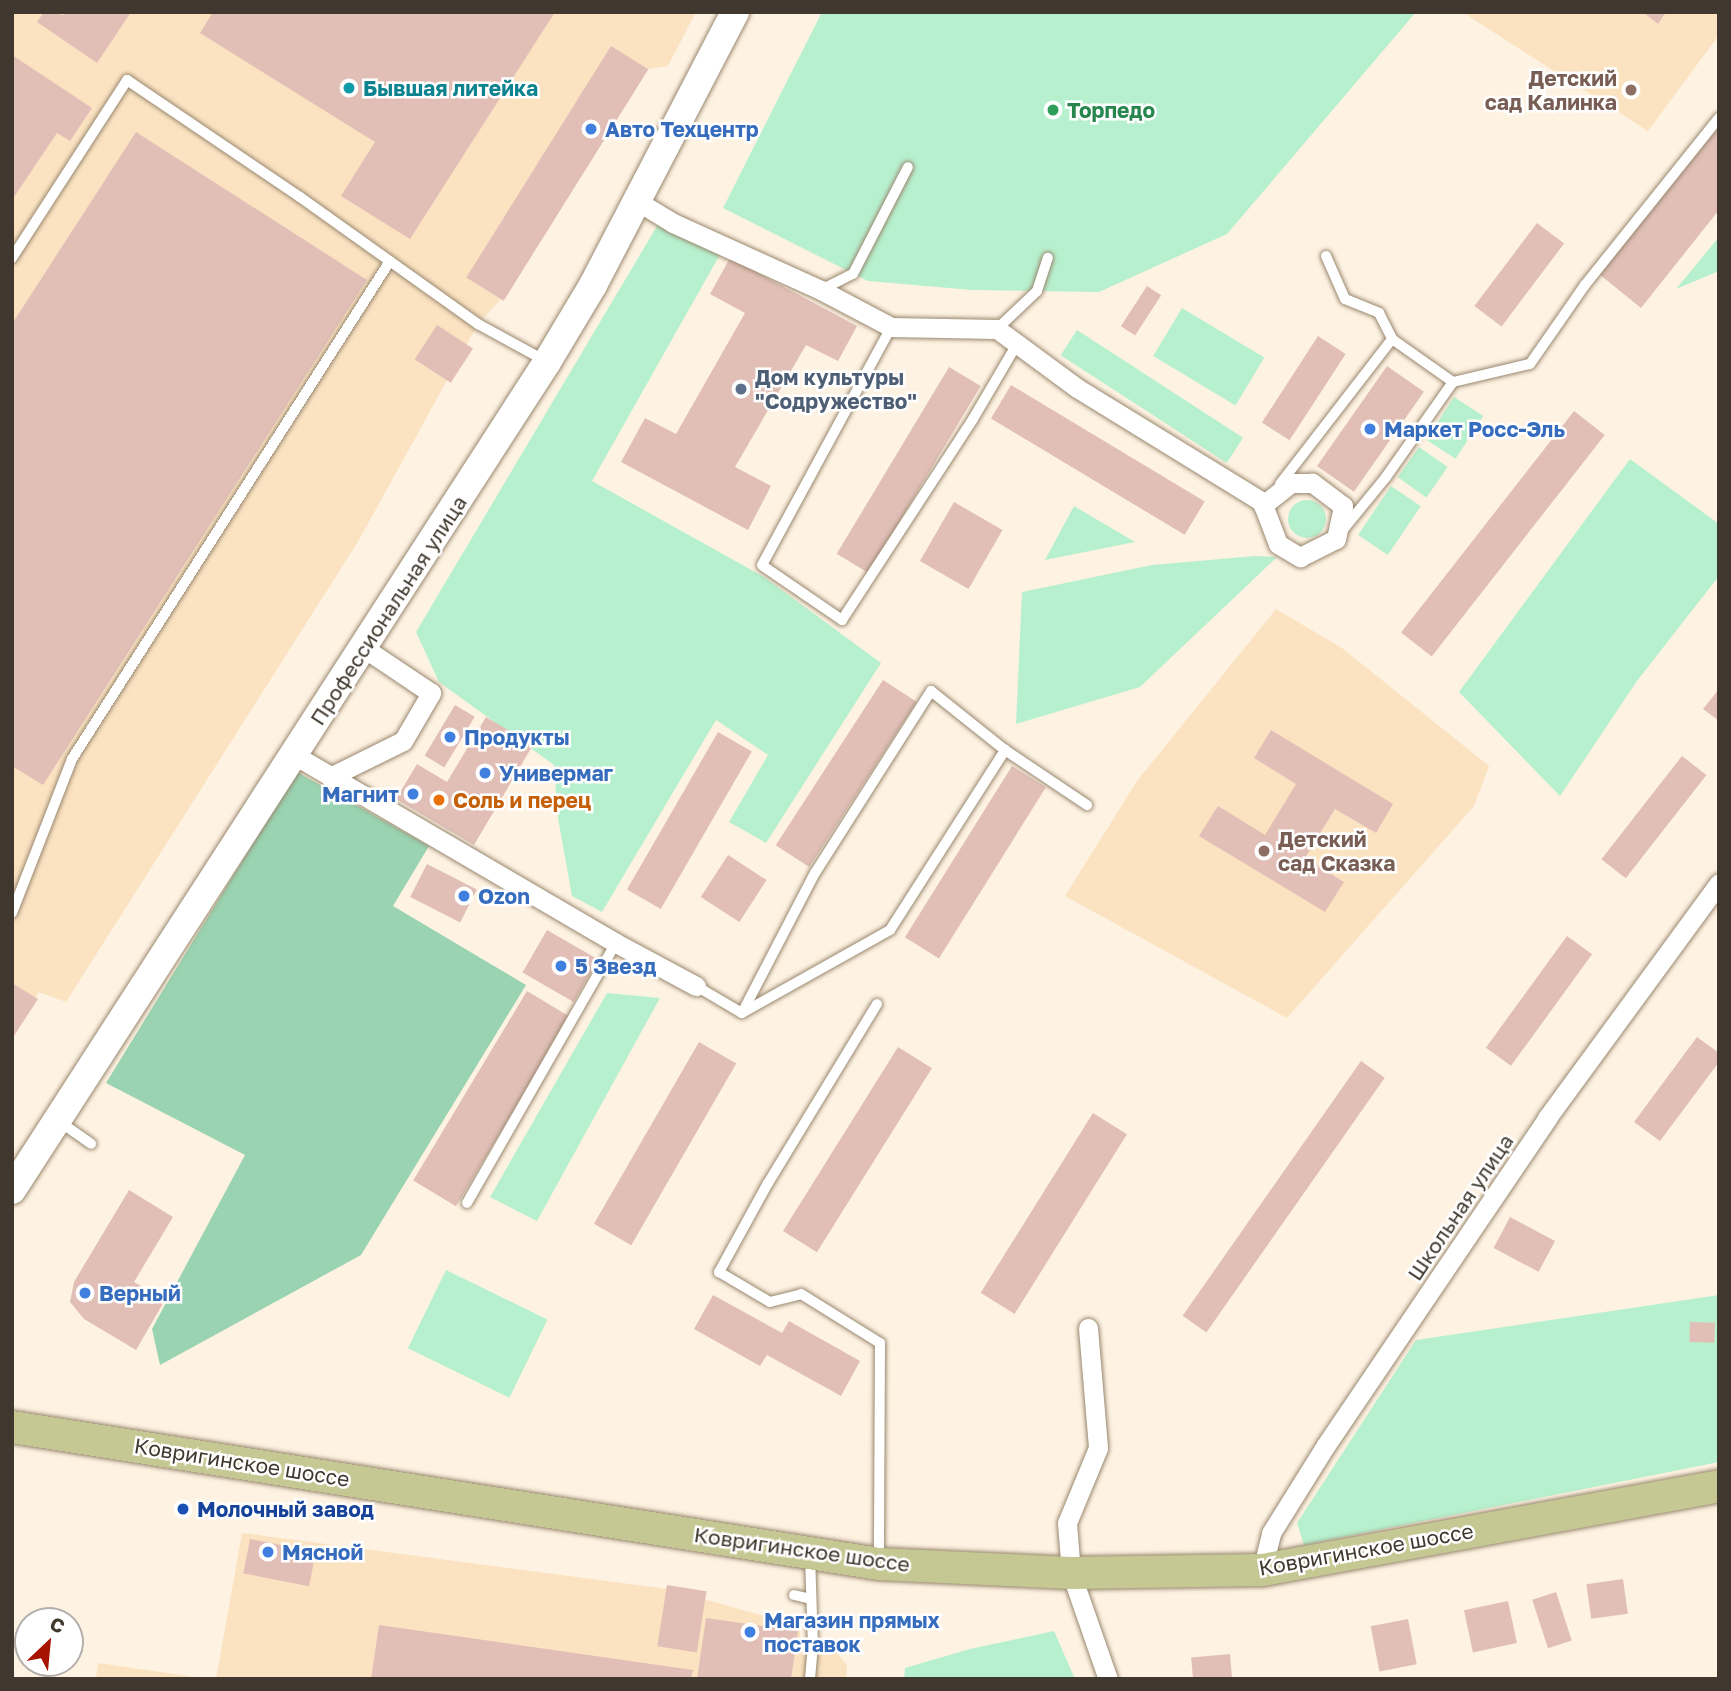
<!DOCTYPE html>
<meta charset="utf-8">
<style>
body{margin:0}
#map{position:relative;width:1731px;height:1691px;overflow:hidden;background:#fef2e2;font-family:"Golos Text",sans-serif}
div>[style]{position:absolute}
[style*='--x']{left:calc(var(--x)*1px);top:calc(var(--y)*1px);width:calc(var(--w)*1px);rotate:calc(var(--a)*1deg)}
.built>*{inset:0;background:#fbe3c2}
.green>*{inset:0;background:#b7f0ce;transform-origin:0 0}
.round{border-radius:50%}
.forest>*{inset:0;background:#9ad3b1}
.building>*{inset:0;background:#e1bfb7;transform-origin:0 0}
.roads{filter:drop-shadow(0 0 2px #99886f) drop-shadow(0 0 2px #99886f)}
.service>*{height:10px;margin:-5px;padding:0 5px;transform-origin:5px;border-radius:5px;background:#fff}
.minor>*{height:19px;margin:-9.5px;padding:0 9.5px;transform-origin:9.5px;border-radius:9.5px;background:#fff}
.secondary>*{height:28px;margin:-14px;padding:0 14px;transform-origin:14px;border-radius:14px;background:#fff}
.primary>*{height:32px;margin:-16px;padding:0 16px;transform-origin:16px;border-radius:16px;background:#c5c893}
.dots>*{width:19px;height:19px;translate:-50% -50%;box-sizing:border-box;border:4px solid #fff;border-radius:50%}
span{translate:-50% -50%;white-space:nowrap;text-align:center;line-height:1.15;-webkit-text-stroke:5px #fff;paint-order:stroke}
.education-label{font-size:21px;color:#785e54;font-weight:700}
.right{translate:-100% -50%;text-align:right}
.left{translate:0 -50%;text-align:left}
.culture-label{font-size:21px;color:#0d838f;font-weight:700}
.leisure-label{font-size:21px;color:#27864d;font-weight:700}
.shop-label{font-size:21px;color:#366cbe;font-weight:700}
.service-label{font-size:21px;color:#4e5e75;font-weight:700}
.street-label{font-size:21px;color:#40382e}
.food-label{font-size:21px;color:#c56008;font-weight:700}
.transit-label{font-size:21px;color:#164399;font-weight:700}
.frame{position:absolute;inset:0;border:14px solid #40382e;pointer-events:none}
.north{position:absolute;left:14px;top:1607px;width:70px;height:70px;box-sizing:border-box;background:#fff;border:2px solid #b3afab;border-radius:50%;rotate:26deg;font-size:19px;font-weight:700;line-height:28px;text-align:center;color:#40382e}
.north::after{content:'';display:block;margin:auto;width:24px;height:32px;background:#a61300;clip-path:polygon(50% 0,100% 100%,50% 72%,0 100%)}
</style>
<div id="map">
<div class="built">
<i style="clip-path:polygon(12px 12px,696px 12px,668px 66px,648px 69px,501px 299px,478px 324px,359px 540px,66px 1002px,39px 992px,12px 1033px)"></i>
<i style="clip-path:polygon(1462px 12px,1719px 12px,1719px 35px,1648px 131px)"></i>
<i style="clip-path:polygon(1276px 609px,1342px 648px,1489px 766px,1474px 806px,1287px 1018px,1065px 896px,1137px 781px)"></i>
<i style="clip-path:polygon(242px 1533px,668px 1589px,800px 1626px,800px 1640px,834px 1649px,847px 1665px,846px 1679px,216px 1679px)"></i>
<i style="clip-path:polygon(98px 1663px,209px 1679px,96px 1679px)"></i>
</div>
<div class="green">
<i style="clip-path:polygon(822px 12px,1416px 12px,1227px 234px,1099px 292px,972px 290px,868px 281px,723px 208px)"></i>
<i style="clip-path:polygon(660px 221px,722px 251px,592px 481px,764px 577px,881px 663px,766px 843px,729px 822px,768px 755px,716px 720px,602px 912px,572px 896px,558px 818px,554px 765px,439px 682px,416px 632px)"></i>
<i style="clip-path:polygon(1719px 237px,1719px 271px,1676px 289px)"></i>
<i style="left:1182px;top:308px;width:96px;height:56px;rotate:31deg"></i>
<i style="left:1077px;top:330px;width:198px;height:30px;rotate:33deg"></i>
<i style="left:1454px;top:397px;width:35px;height:51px;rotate:33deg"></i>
<i style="left:1419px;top:447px;width:35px;height:37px;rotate:35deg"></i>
<i style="clip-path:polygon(1630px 459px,1719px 524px,1719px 576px,1637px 681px,1560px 796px,1459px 692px)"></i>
<i style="left:1391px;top:486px;width:36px;height:59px;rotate:34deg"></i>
<i class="round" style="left:1288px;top:500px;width:38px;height:38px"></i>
<i style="clip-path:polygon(1074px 506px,1135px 542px,1045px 560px)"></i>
<i style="clip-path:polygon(1255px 556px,1277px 557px,1140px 687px,1016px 724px,1022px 592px,1152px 565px)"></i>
<i style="clip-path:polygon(607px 993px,660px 998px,537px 1221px,490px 1197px)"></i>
<i style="left:446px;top:1270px;width:113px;height:87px;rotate:26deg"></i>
<i style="clip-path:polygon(1719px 1295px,1719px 1462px,1304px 1545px,1297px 1523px,1416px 1340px)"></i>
<i style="clip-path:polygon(1054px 1631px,1075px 1679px,904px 1679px,905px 1668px,970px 1649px)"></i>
</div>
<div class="forest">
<i style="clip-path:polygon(297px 772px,429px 846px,393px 906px,526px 985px,361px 1255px,160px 1365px,152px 1329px,245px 1155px,106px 1083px)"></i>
</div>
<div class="building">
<i style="clip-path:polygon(44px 12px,64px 15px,66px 12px,131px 12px,97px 63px,37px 22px)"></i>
<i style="clip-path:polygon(213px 12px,555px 12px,410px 239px,341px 196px,375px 142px,200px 33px)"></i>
<i style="clip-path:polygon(1643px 12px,1666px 12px,1658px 24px)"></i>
<i style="left:611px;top:46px;width:44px;height:273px;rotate:32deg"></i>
<i style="clip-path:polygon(12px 55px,92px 108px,70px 141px,57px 133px,12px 200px)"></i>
<i style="clip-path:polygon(1719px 126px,1719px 210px,1641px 308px,1599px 274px)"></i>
<i style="clip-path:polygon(136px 132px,367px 280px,43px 785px,12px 766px,12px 324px)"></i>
<i style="left:1537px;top:223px;width:34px;height:104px;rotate:37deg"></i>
<i style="clip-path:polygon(730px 258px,857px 326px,838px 361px,806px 345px,735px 467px,771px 486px,748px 530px,621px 462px,645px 418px,676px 434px,745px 313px,710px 294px)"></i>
<i style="left:1147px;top:286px;width:17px;height:48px;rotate:33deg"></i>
<i style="left:437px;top:325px;width:43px;height:41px;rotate:33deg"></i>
<i style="left:1318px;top:336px;width:33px;height:103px;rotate:33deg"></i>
<i style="left:1387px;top:366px;width:45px;height:122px;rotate:35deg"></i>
<i style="left:949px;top:367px;width:37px;height:218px;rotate:31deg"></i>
<i style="left:1011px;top:385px;width:226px;height:39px;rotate:31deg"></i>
<i style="left:1574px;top:411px;width:39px;height:281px;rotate:38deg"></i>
<i style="left:954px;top:502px;width:56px;height:68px;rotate:30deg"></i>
<i style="left:883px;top:680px;width:40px;height:197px;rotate:33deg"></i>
<i style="clip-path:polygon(1719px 689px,1719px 721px,1703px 709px)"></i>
<i style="left:455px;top:705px;width:23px;height:59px;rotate:31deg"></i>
<i style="clip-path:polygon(486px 717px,533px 745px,474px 845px,396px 799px,417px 764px,447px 782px)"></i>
<i style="clip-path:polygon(1271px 730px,1393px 804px,1376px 833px,1335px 809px,1305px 858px,1344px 882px,1325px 912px,1199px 836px,1218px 806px,1265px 835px,1296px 784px,1254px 758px)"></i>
<i style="left:718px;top:732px;width:39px;height:182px;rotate:30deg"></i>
<i style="left:1682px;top:756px;width:31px;height:131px;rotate:38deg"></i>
<i style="left:1012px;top:766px;width:40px;height:202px;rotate:32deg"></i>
<i style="left:728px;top:855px;width:46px;height:50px;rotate:33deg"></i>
<i style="left:427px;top:864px;width:56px;height:37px;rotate:27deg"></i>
<i style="left:547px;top:930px;width:59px;height:49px;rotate:30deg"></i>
<i style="left:1567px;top:936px;width:31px;height:138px;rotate:36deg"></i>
<i style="clip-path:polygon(12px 983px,38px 999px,12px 1039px)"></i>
<i style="left:527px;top:991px;width:50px;height:221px;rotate:31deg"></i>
<i style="clip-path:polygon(1697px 1037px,1719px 1053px,1719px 1062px,1660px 1141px,1634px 1122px)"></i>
<i style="left:699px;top:1042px;width:43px;height:210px;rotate:30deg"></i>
<i style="left:898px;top:1047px;width:40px;height:217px;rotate:32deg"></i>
<i style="left:1361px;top:1061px;width:29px;height:311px;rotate:35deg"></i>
<i style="left:1093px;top:1113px;width:40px;height:212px;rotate:32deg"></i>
<i style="clip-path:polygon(129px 1190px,173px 1217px,134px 1282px,165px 1300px,136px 1350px,84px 1319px,70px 1302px,74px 1282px)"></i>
<i style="left:1510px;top:1217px;width:51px;height:35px;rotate:28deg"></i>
<i style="clip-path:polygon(713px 1295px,782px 1333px,789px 1321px,860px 1361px,841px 1396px,767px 1355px,760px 1366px,694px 1329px)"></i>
<i style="left:1690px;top:1322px;width:25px;height:20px;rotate:2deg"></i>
<i style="left:250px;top:1539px;width:67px;height:35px;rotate:11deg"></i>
<i style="left:1623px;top:1579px;width:35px;height:37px;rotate:82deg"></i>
<i style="left:667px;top:1585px;width:40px;height:62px;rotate:9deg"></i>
<i style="left:1556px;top:1592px;width:51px;height:25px;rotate:72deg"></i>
<i style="left:1508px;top:1601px;width:43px;height:45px;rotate:78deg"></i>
<i style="clip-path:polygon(706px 1618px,798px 1631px,791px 1679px,697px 1679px)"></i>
<i style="left:1408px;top:1619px;width:46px;height:38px;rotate:79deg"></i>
<i style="clip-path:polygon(379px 1625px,693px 1670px,691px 1679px,371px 1679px)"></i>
<i style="left:1230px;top:1654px;width:25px;height:39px;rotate:85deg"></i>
</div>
<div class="roads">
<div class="service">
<i style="--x:1326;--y:256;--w:47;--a:66.2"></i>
<i style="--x:1345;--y:299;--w:37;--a:22"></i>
<i style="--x:1379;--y:313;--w:29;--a:63"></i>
<i style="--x:12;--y:258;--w:212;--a:-57.1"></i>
<i style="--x:127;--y:80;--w:209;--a:34.1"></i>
<i style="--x:300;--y:197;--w:219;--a:35.5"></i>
<i style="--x:478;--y:324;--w:75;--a:28.6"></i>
<i style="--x:821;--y:290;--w:36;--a:-27"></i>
<i style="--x:853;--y:274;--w:120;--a:-62.8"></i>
<i style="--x:997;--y:329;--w:55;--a:-43.5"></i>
<i style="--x:1037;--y:291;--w:35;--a:-72"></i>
<i style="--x:1280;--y:484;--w:183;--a:-52.3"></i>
<i style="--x:1392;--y:339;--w:75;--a:35.2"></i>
<i style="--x:1341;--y:532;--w:71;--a:-50.7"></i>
<i style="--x:1386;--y:477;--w:116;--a:-54.8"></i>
<i style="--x:1453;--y:382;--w:79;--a:-13.2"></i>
<i style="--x:1530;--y:364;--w:96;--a:-55.2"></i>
<i style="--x:1585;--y:285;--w:214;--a:-51.3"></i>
<i style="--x:762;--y:565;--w:271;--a:-61.5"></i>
<i style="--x:763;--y:566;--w:96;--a:34.4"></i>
<i style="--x:842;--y:620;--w:240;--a:-56.9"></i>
<i style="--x:973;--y:419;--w:87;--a:-59.6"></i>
<i style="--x:12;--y:913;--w:165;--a:-68.7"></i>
<i style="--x:72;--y:759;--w:591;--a:-57.44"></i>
<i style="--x:696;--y:986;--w:53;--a:30.4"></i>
<i style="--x:742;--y:1013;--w:170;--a:-29.3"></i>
<i style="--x:890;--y:930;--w:214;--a:-57.4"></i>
<i style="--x:877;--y:1004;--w:210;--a:121.3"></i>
<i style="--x:768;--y:1183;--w:102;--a:118.8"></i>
<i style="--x:719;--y:1272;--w:59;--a:30.5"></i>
<i style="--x:770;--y:1302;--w:32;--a:-14"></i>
<i style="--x:801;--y:1294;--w:93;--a:31.8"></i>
<i style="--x:880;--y:1343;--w:217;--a:90.3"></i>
<i style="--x:742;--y:1013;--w:158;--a:-62.5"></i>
<i style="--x:815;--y:873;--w:216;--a:-57.5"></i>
<i style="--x:931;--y:691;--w:95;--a:38.6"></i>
<i style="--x:1005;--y:750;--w:99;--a:33.9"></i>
<i style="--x:60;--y:1122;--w:38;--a:35"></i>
<i style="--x:467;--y:1203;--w:300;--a:-60.2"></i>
<i style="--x:794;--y:1595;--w:17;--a:13"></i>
<i style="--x:810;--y:1679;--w:33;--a:-85"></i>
<i style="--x:813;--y:1646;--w:90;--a:-91.9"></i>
</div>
<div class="minor">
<i style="--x:637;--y:201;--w:42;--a:31.4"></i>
<i style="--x:673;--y:223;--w:162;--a:24.4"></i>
<i style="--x:821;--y:290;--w:79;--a:27.9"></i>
<i style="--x:891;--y:327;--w:106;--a:1.1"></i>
<i style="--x:997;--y:329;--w:99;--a:36.4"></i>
<i style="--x:1077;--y:388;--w:217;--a:31.6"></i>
<i style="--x:1262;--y:502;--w:45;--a:69.1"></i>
<i style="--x:1278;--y:544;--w:26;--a:31"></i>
<i style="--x:1300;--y:557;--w:40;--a:-26.6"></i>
<i style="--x:1336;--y:539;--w:34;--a:-78"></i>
<i style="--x:1343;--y:506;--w:39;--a:-143"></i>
<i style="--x:1312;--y:483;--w:21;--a:180"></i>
<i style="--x:1291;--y:483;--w:36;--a:142"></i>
<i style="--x:296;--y:756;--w:371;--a:30.3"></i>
<i style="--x:616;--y:943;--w:91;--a:28.3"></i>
<i style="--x:330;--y:777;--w:81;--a:-26.3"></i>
<i style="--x:403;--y:741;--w:56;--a:-59.7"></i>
<i style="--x:431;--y:693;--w:81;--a:-146.1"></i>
<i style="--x:1088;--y:1328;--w:120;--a:85.2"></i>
<i style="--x:1098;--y:1448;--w:81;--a:112.5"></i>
<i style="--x:1067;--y:1523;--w:50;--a:85.4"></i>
<i style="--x:1071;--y:1573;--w:112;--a:70.8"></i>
<i style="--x:1262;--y:1570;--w:38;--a:-76"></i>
<i style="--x:1271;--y:1533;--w:104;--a:-58"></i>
<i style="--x:1326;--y:1445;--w:395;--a:-55.9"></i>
<i style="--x:1547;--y:1118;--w:291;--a:-53.8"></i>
</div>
<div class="secondary">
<i style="--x:12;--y:1190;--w:986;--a:-57.13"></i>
<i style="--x:547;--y:362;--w:90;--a:-59.1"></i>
<i style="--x:593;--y:285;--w:308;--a:-62.5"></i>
</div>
<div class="primary">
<i style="--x:12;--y:1427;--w:878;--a:8.98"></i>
<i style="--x:879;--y:1564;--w:192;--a:2.7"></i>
<i style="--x:1071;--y:1573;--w:191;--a:-0.9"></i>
<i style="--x:1262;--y:1570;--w:465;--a:-10.4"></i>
</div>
</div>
<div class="dots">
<i style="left:349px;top:88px;background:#0f9aa8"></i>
<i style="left:1631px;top:90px;background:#8d6e63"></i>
<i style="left:1053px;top:110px;background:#2e9e5b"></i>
<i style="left:591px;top:129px;background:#3f7fe0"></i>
<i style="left:741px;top:389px;background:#5c6f8a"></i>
<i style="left:1370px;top:429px;background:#3f7fe0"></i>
<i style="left:450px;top:737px;background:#3f7fe0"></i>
<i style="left:485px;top:773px;background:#3f7fe0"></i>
<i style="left:413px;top:794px;background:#3f7fe0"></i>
<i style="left:439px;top:800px;background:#e8710a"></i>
<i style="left:1264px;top:851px;background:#8d6e63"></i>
<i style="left:464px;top:896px;background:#3f7fe0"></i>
<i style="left:561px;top:966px;background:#3f7fe0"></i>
<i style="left:85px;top:1293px;background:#3f7fe0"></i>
<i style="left:183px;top:1509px;background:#1a4fb4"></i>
<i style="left:268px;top:1552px;background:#3f7fe0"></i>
<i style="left:750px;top:1632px;background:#3f7fe0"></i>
</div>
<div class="education-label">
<span class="right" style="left:1617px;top:90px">Детский<br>сад Калинка</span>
<span class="left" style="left:1278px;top:851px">Детский<br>сад Сказка</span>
</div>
<div class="culture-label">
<span class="left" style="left:363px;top:88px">Бывшая литейка</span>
</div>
<div class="leisure-label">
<span class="left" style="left:1067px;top:110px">Торпедо</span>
</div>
<div class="shop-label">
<span class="left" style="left:605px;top:129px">Авто Техцентр</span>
<span class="left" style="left:1384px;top:429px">Маркет Росс-Эль</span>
<span class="left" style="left:464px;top:737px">Продукты</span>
<span class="left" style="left:499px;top:773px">Универмаг</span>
<span class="right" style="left:399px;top:794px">Магнит</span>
<span class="left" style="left:478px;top:896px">Ozon</span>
<span class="left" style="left:575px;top:966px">5 Звезд</span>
<span class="left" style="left:99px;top:1293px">Верный</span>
<span class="left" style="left:282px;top:1552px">Мясной</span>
<span class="left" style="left:764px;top:1632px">Магазин прямых<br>поставок</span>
</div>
<div class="service-label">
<span class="left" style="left:755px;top:389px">Дом культуры<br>"Содружество"</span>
</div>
<div class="street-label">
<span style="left:388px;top:610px;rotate:-57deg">Профессиональная улица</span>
<span style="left:1460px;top:1207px;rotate:-56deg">Школьная улица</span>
<span style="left:242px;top:1462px;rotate:9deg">Ковригинское шоссе</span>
<span style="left:802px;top:1549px;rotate:8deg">Ковригинское шоссе</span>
<span style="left:1366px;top:1549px;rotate:-10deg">Ковригинское шоссе</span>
</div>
<div class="food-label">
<span class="left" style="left:453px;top:800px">Соль и перец</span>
</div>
<div class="transit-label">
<span class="left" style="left:197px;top:1509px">Молочный завод</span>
</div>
<div class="frame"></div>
<div class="north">С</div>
</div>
